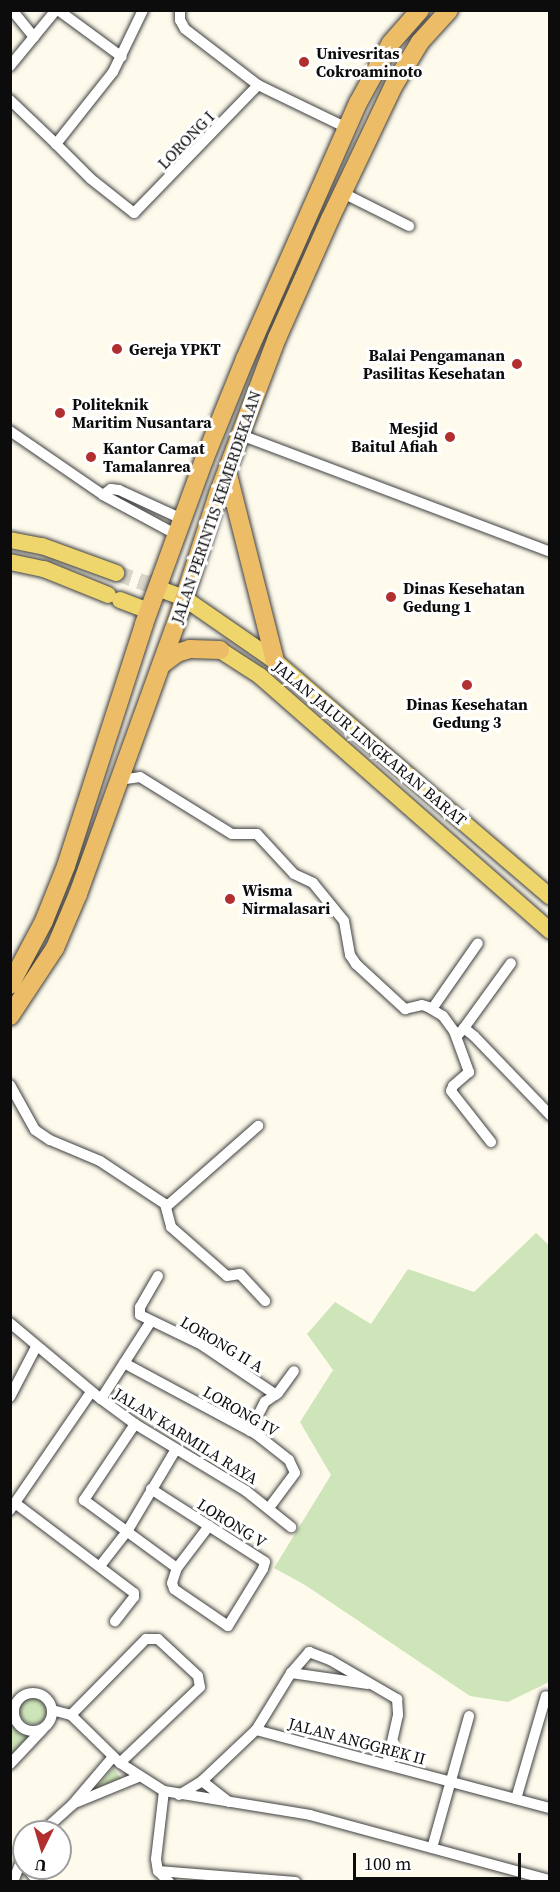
<!DOCTYPE html>
<style>
body{margin:0}
#map{position:relative;width:560px;height:1892px;overflow:hidden;background:#fefbed;font-family:"Source Serif 4",serif}
div>[style]{position:absolute}
[style*='--x']{left:calc(var(--x)*1px);top:calc(var(--y)*1px);width:calc(var(--w)*1px);rotate:calc(var(--a)*1deg)}
.green>*{inset:0;background:#cee5b9}
.round{border-radius:50%}
.primary-tunnel>*{height:16px;margin-top:-8px;transform-origin:0;background:repeating-linear-gradient(90deg,#dad7cb 0 16px,transparent 0 24px)}
.roads{filter:drop-shadow(0 0 2px #3f3f3f) drop-shadow(0 0 2px #3f3f3f)}
.minor>*{height:10px;margin:-5px;padding:0 5px;transform-origin:5px;border-radius:5px;background:#fff}
.minor>.ring{margin:-5px;padding:0;box-sizing:content-box;background:none;border:10px solid #fff;border-radius:50%}
.primary>*{height:16px;margin:-8px;padding:0 8px;transform-origin:8px;border-radius:8px;background:#eed56c}
.trunk>*{height:18px;margin:-9px;padding:0 9px;transform-origin:9px;border-radius:9px;background:#ecbd66}
.dots>*{width:16px;height:16px;translate:-50% -50%;box-sizing:border-box;border:3px solid #fff;border-radius:50%}
span{translate:-50% -50%;white-space:nowrap;text-align:center;line-height:1.15;-webkit-text-stroke:6px #fff;paint-order:stroke}
.poi-label{font-size:16px;color:#0c0c0c;font-weight:700}
.left{translate:0 -50%;text-align:left}
.right{translate:-100% -50%;text-align:right}
.street-label{font-size:16px;color:#0c0c0c}
.frame{position:absolute;inset:0;border:12px solid #0c0c0c;pointer-events:none}
.north{position:absolute;left:12px;top:1820px;width:60px;height:60px;box-sizing:border-box;background:#fff;border:2px solid #9e9e9e;border-radius:50%;rotate:185deg;font-size:16px;font-weight:700;line-height:24px;text-align:center;color:#0c0c0c}
.north::after{content:'';display:block;margin:auto;width:21px;height:27px;background:#b12f2f;clip-path:polygon(50% 0,100% 100%,50% 72%,0 100%)}
.scale{position:absolute;left:353px;top:1853px;width:168px;height:27px;box-sizing:border-box;border:3px solid #0c0c0c;border-top:0;padding-left:8px;font-size:18px;line-height:21px;white-space:nowrap;color:#0c0c0c;-webkit-text-stroke:4px #fff;paint-order:stroke}
</style>
<div id="map">
<div class="green">
<i style="clip-path:polygon(536px 1233px,550px 1246px,549px 1682px,508px 1702px,470px 1696px,305px 1585px,274px 1568px,331px 1475px,300px 1422px,333px 1370px,307px 1334px,335px 1302px,371px 1324px,408px 1269px,474px 1292px)"></i>
<i class="round" style="left:19px;top:1694px;width:30px;height:30px"></i>
<i style="clip-path:polygon(12px 1725px,19px 1733px,30px 1736px,10px 1757px)"></i>
<i style="clip-path:polygon(113px 1768px,123px 1781px,89px 1796px)"></i>
</div>
<div class="primary-tunnel">
<i style="--x:116;--y:573;--w:36;--a:19"></i>
<i style="--x:150;--y:585;--w:15;--a:-37"></i>
</div>
<div class="roads">
<div class="minor">
<i style="--x:12;--y:10;--w:35;--a:51"></i>
<i style="--x:58;--y:10;--w:79;--a:36.3"></i>
<i style="--x:143;--y:10;--w:69;--a:115.8"></i>
<i style="--x:113;--y:72;--w:92;--a:128.4"></i>
<i style="--x:56;--y:144;--w:49;--a:45"></i>
<i style="--x:91;--y:179;--w:55;--a:38.3"></i>
<i style="--x:134;--y:213;--w:178;--a:-45.9"></i>
<i style="--x:180;--y:10;--w:10;--a:90"></i>
<i style="--x:180;--y:20;--w:10;--a:61"></i>
<i style="--x:185;--y:29;--w:92;--a:37.5"></i>
<i style="--x:258;--y:85;--w:99;--a:25.8"></i>
<i style="--x:10;--y:66;--w:72;--a:-50.6"></i>
<i style="--x:10;--y:100;--w:64;--a:43.7"></i>
<i style="--x:343;--y:193;--w:74;--a:26.6"></i>
<i style="--x:10;--y:431;--w:113;--a:34.5"></i>
<i style="--x:103;--y:495;--w:84;--a:28.4"></i>
<i style="--x:241;--y:435;--w:330;--a:20.7"></i>
<i style="--x:103;--y:495;--w:10;--a:-37"></i>
<i style="--x:111;--y:489;--w:8;--a:7"></i>
<i style="--x:119;--y:490;--w:69;--a:24.7"></i>
<i style="--x:119;--y:780;--w:21;--a:-8"></i>
<i style="--x:140;--y:777;--w:108;--a:31.8"></i>
<i style="--x:232;--y:834;--w:25;--a:0"></i>
<i style="--x:257;--y:834;--w:54;--a:47.2"></i>
<i style="--x:294;--y:874;--w:21;--a:25"></i>
<i style="--x:313;--y:883;--w:49;--a:50.8"></i>
<i style="--x:344;--y:921;--w:35;--a:80"></i>
<i style="--x:350;--y:955;--w:11;--a:56"></i>
<i style="--x:356;--y:964;--w:67;--a:42.6"></i>
<i style="--x:405;--y:1009;--w:17;--a:-13"></i>
<i style="--x:422;--y:1005;--w:6;--a:18"></i>
<i style="--x:428;--y:1007;--w:17;--a:31"></i>
<i style="--x:443;--y:1016;--w:19;--a:54"></i>
<i style="--x:454;--y:1031;--w:44;--a:69.9"></i>
<i style="--x:469;--y:1072;--w:21;--a:139"></i>
<i style="--x:453;--y:1086;--w:5;--a:112"></i>
<i style="--x:451;--y:1091;--w:65;--a:51.9"></i>
<i style="--x:432;--y:1009;--w:80;--a:-55.1"></i>
<i style="--x:464;--y:1028;--w:80;--a:-54.1"></i>
<i style="--x:457;--y:1036;--w:11;--a:-49"></i>
<i style="--x:464;--y:1028;--w:13;--a:39"></i>
<i style="--x:474;--y:1036;--w:110;--a:46.1"></i>
<i style="--x:10;--y:1085;--w:51;--a:60.9"></i>
<i style="--x:35;--y:1130;--w:18;--a:34"></i>
<i style="--x:50;--y:1140;--w:54;--a:22.8"></i>
<i style="--x:100;--y:1161;--w:78;--a:33.5"></i>
<i style="--x:165;--y:1204;--w:24;--a:75"></i>
<i style="--x:171;--y:1227;--w:74;--a:41.2"></i>
<i style="--x:227;--y:1276;--w:13;--a:-9"></i>
<i style="--x:240;--y:1274;--w:37;--a:47"></i>
<i style="--x:166;--y:1207;--w:123;--a:-41.4"></i>
<i style="--x:158;--y:1276;--w:36;--a:120"></i>
<i style="--x:140;--y:1307;--w:8;--a:90"></i>
<i style="--x:140;--y:1315;--w:69;--a:25.8"></i>
<i style="--x:202;--y:1345;--w:89;--a:34"></i>
<i style="--x:10;--y:1323;--w:119;--a:39.9"></i>
<i style="--x:101;--y:1399;--w:42;--a:36.3"></i>
<i style="--x:135;--y:1424;--w:130;--a:31.1"></i>
<i style="--x:246;--y:1491;--w:58;--a:38.7"></i>
<i style="--x:124;--y:1363;--w:150;--a:28.3"></i>
<i style="--x:256;--y:1434;--w:42;--a:38.2"></i>
<i style="--x:289;--y:1460;--w:14;--a:65"></i>
<i style="--x:295;--y:1473;--w:44;--a:126.6"></i>
<i style="--x:10;--y:1397;--w:56;--a:-62.5"></i>
<i style="--x:101;--y:1399;--w:93;--a:-57.3"></i>
<i style="--x:135;--y:1424;--w:92;--a:123.9"></i>
<i style="--x:84;--y:1500;--w:115;--a:36.2"></i>
<i style="--x:250;--y:1431;--w:33;--a:-63"></i>
<i style="--x:265;--y:1402;--w:16;--a:-35"></i>
<i style="--x:278;--y:1393;--w:27;--a:-54"></i>
<i style="--x:151;--y:1489;--w:135;--a:32.6"></i>
<i style="--x:265;--y:1562;--w:7;--a:106"></i>
<i style="--x:263;--y:1569;--w:67;--a:121.6"></i>
<i style="--x:228;--y:1626;--w:65;--a:-145.6"></i>
<i style="--x:174;--y:1589;--w:6;--a:-108"></i>
<i style="--x:172;--y:1583;--w:16;--a:-72"></i>
<i style="--x:177;--y:1568;--w:53;--a:-52.7"></i>
<i style="--x:15;--y:1503;--w:149;--a:37.1"></i>
<i style="--x:134;--y:1593;--w:4;--a:90"></i>
<i style="--x:134;--y:1597;--w:31;--a:128"></i>
<i style="--x:10;--y:1510;--w:143;--a:-55.5"></i>
<i style="--x:100;--y:1566;--w:46;--a:-52.1"></i>
<i style="--x:128;--y:1530;--w:94;--a:-59.3"></i>
<i style="--x:291;--y:1673;--w:78;--a:8.1"></i>
<i class="ring" style="left:14px;top:1693px;width:28px;height:28px"></i>
<i style="--x:52;--y:1710;--w:20;--a:15"></i>
<i style="--x:71;--y:1715;--w:69;--a:44.4"></i>
<i style="--x:120;--y:1763;--w:52;--a:32.5"></i>
<i style="--x:164;--y:1791;--w:148;--a:9.3"></i>
<i style="--x:310;--y:1815;--w:249;--a:15.2"></i>
<i style="--x:71;--y:1715;--w:107;--a:-45.4"></i>
<i style="--x:146;--y:1639;--w:12;--a:0"></i>
<i style="--x:158;--y:1639;--w:54;--a:42.8"></i>
<i style="--x:198;--y:1676;--w:11;--a:80"></i>
<i style="--x:200;--y:1687;--w:110;--a:136.5"></i>
<i style="--x:256;--y:1730;--w:304;--a:14.9"></i>
<i style="--x:10;--y:1764;--w:48;--a:-46.7"></i>
<i style="--x:202;--y:1781;--w:34;--a:38"></i>
<i style="--x:164;--y:1791;--w:68;--a:96.7"></i>
<i style="--x:156;--y:1859;--w:12;--a:81"></i>
<i style="--x:158;--y:1871;--w:16;--a:45"></i>
<i style="--x:179;--y:1795;--w:27;--a:-31"></i>
<i style="--x:202;--y:1781;--w:74;--a:-43.4"></i>
<i style="--x:256;--y:1730;--w:67;--a:-58.4"></i>
<i style="--x:291;--y:1673;--w:28;--a:-49"></i>
<i style="--x:309;--y:1652;--w:22;--a:21"></i>
<i style="--x:330;--y:1660;--w:78;--a:30.2"></i>
<i style="--x:397;--y:1699;--w:16;--a:86"></i>
<i style="--x:398;--y:1715;--w:50;--a:102.7"></i>
<i style="--x:516;--y:1799;--w:107;--a:-73.8"></i>
<i style="--x:75;--y:1803;--w:68;--a:-22.4"></i>
<i style="--x:42;--y:1832;--w:40;--a:-42"></i>
<i style="--x:72;--y:1805;--w:63;--a:-49.5"></i>
<i style="--x:432;--y:1848;--w:137;--a:-74.3"></i>
<i style="--x:27;--y:1868;--w:18;--a:52"></i>
<i style="--x:158;--y:1871;--w:138;--a:4.6"></i>
<i style="--x:13;--y:1882;--w:31;--a:-69"></i>
</div>
<div class="primary">
<i style="--x:10;--y:540;--w:33;--a:11"></i>
<i style="--x:42;--y:546;--w:79;--a:20"></i>
<i style="--x:10;--y:562;--w:35;--a:12"></i>
<i style="--x:44;--y:569;--w:69;--a:22.1"></i>
<i style="--x:157;--y:588;--w:29;--a:20"></i>
<i style="--x:184;--y:598;--w:111;--a:34.7"></i>
<i style="--x:275;--y:661;--w:362;--a:40.6"></i>
<i style="--x:120;--y:600;--w:31;--a:21"></i>
<i style="--x:220;--y:650;--w:48;--a:33"></i>
<i style="--x:260;--y:676;--w:386;--a:41.3"></i>
</div>
<div class="trunk">
<i style="--x:227;--y:471;--w:196;--a:75.8"></i>
<i style="--x:161;--y:665;--w:20;--a:-37"></i>
<i style="--x:177;--y:653;--w:14;--a:-17"></i>
<i style="--x:190;--y:649;--w:30;--a:2"></i>
<i style="--x:10;--y:985;--w:72;--a:-62"></i>
<i style="--x:44;--y:921;--w:59;--a:-68.2"></i>
<i style="--x:66;--y:866;--w:254;--a:-72.1"></i>
<i style="--x:144;--y:624;--w:175;--a:-69.9"></i>
<i style="--x:204;--y:460;--w:109;--a:-67.9"></i>
<i style="--x:245;--y:359;--w:280;--a:-66.2"></i>
<i style="--x:358;--y:103;--w:68;--a:-61.2"></i>
<i style="--x:391;--y:43;--w:44;--a:-48.7"></i>
<i style="--x:10;--y:1016;--w:82;--a:-56.5"></i>
<i style="--x:55;--y:948;--w:59;--a:-66.9"></i>
<i style="--x:78;--y:894;--w:290;--a:-70.1"></i>
<i style="--x:177;--y:621;--w:133;--a:-72.1"></i>
<i style="--x:218;--y:494;--w:167;--a:-69.3"></i>
<i style="--x:277;--y:338;--w:130;--a:-66"></i>
<i style="--x:330;--y:219;--w:148;--a:-64.5"></i>
<i style="--x:394;--y:85;--w:50;--a:-58.8"></i>
<i style="--x:420;--y:42;--w:43;--a:-47.8"></i>
</div>
</div>
<div class="dots">
<i style="left:304px;top:62px;background:#b12f2f"></i>
<i style="left:117px;top:349px;background:#b12f2f"></i>
<i style="left:517px;top:364px;background:#b12f2f"></i>
<i style="left:60px;top:413px;background:#b12f2f"></i>
<i style="left:450px;top:437px;background:#b12f2f"></i>
<i style="left:91px;top:457px;background:#b12f2f"></i>
<i style="left:391px;top:597px;background:#b12f2f"></i>
<i style="left:467px;top:685px;background:#b12f2f"></i>
<i style="left:230px;top:899px;background:#b12f2f"></i>
</div>
<div class="poi-label">
<span class="left" style="left:316px;top:62px">Univesritas<br>Cokroaminoto</span>
<span class="left" style="left:129px;top:349px">Gereja YPKT</span>
<span class="right" style="left:505px;top:364px">Balai Pengamanan<br>Pasilitas Kesehatan</span>
<span class="left" style="left:72px;top:413px">Politeknik<br>Maritim Nusantara</span>
<span class="right" style="left:438px;top:437px">Mesjid<br>Baitul Afiah</span>
<span class="left" style="left:103px;top:457px">Kantor Camat<br>Tamalanrea</span>
<span class="left" style="left:403px;top:597px">Dinas Kesehatan<br>Gedung 1</span>
<span style="left:467px;top:713px">Dinas Kesehatan<br>Gedung 3</span>
<span class="left" style="left:242px;top:899px">Wisma<br>Nirmalasari</span>
</div>
<div class="street-label">
<span style="left:186px;top:140px;rotate:-46deg">LORONG I</span>
<span style="left:216px;top:507px;rotate:-71deg">JALAN PERINTIS KEMERDEKAAN</span>
<span style="left:370px;top:743px;rotate:40deg">JALAN JALUR LINGKARAN BARAT</span>
<span style="left:222px;top:1344px;rotate:31deg">LORONG II A</span>
<span style="left:241px;top:1411px;rotate:30deg">LORONG IV</span>
<span style="left:186px;top:1436px;rotate:32deg">JALAN KARMILA RAYA</span>
<span style="left:232px;top:1523px;rotate:32deg">LORONG V</span>
<span style="left:357px;top:1741px;rotate:15deg">JALAN ANGGREK II</span>
</div>
<div class="frame"></div>
<div class="north">U</div>
<div class="scale">100 m</div>
</div>
